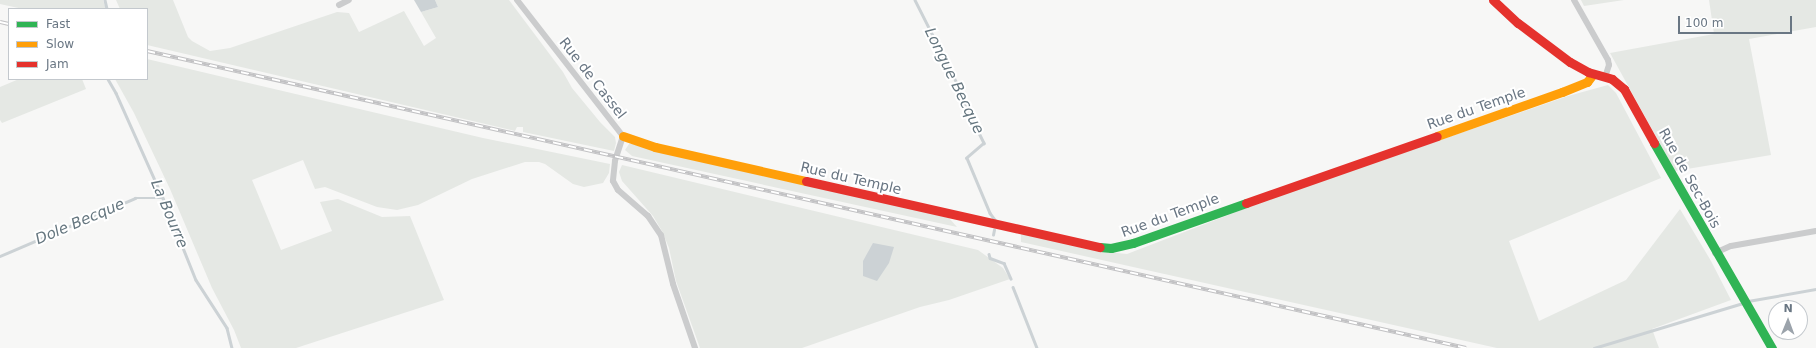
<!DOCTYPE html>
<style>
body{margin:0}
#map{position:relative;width:1816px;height:348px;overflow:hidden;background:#f7f7f6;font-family:"DejaVu Sans",sans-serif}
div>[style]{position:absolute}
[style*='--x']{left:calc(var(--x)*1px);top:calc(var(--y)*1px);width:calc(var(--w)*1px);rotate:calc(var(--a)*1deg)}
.green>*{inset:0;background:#e5e8e4}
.water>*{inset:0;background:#ccd2d5}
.stream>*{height:2.5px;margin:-1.25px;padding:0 1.25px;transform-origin:1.25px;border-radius:1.25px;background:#ccd2d5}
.street>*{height:6px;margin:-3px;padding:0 3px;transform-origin:3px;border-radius:3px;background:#cbcccd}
.fast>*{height:9px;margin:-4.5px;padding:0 4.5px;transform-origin:4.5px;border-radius:4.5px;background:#30b455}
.slow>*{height:9px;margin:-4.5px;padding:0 4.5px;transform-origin:4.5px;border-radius:4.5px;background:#ff9f0a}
.jam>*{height:9px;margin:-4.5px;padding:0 4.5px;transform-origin:4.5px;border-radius:4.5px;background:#e5322d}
.rail>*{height:4px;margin-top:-2px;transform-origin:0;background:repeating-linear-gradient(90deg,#fff 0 8px,#c1c1c3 0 16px);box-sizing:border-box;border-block:1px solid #c1c1c3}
span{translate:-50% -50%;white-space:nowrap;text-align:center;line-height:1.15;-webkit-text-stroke:4px #fff;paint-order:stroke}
.street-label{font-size:14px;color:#697683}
.water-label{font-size:15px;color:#65767f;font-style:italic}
.legend{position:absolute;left:8px;top:8px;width:140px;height:72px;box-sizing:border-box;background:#fff;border:1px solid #c3c8cd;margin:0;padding:5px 7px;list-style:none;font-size:12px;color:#697683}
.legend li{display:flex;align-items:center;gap:8px;height:20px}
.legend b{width:20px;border:1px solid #c3c8cd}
.north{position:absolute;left:1768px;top:300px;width:40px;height:40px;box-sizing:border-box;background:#fff;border:1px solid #c3c8cd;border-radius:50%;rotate:1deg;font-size:11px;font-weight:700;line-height:16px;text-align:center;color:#697683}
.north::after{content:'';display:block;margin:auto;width:14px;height:18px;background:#9ba3ab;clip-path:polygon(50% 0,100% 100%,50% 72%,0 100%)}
.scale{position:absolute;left:1678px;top:16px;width:114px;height:18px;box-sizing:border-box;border:2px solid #697683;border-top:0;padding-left:5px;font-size:12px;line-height:14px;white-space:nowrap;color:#697683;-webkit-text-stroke:3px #fff;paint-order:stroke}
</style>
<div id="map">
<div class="green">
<i style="clip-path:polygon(0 0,103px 0,106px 9px,23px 9px,0 4px)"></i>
<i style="clip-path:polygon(116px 0,173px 0,188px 37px,192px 41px,210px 51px,230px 48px,337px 12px,349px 13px,359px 32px,404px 11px,424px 46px,436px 38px,421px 12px,438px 7px,435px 0,509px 0,563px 72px,572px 88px,600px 122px,615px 137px,616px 143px,614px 151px,523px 132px,523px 127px,517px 127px,515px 131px,147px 45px,147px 9px,120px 9px)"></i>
<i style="clip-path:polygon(1581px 0,1624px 0,1584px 6px)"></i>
<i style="clip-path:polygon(1709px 0,1816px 0,1816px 27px,1749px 39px,1771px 155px,1675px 171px,1610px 53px,1714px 34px)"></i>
<i style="clip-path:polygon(147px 59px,483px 138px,610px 164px,609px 173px,603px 183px,584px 187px,573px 184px,545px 164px,539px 162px,525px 162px,472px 179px,418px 205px,397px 210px,377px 207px,325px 187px,315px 189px,303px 160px,252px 180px,281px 250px,332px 231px,320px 202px,338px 199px,382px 217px,410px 216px,444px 300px,296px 348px,241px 348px,234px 330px,212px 288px,170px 189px,134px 113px,115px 79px,147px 79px)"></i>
<i style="clip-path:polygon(19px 79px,82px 79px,86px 89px,2px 123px,0 120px,0 87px)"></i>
<i style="clip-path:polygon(1608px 85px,1616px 93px,1661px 178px,1509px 241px,1539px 321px,1626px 280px,1680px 209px,1711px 261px,1731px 300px,1652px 329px,1659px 348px,1497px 348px,1021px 242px,1021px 233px,1098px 251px,1127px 254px,1286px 193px,1568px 96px)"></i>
<i style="clip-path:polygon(634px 143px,949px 218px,957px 227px,632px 156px,625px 150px,629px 144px)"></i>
<i style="clip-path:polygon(622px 165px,978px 250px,1003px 268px,1010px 279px,949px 300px,920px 307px,802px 348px,700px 348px,676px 281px,669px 248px,662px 231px,653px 216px,622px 181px,619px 172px)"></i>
</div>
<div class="water">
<i style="clip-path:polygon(414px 0,435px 0,438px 7px,421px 12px)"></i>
<i style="clip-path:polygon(873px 243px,894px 247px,889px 263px,877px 281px,863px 276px,863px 261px)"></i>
</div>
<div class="stream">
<i style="--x:105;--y:0;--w:9;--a:77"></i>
<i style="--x:915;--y:0;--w:93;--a:63.2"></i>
<i style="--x:957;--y:83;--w:21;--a:71"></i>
<i style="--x:964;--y:103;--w:45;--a:63.4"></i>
<i style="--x:984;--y:143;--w:23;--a:139"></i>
<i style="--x:967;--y:158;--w:60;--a:67.3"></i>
<i style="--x:990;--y:213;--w:10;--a:53"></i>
<i style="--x:108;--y:79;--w:16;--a:60"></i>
<i style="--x:116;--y:93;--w:115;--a:65.9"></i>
<i style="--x:163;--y:198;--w:88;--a:68.1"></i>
<i style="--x:196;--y:280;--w:57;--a:57.1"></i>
<i style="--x:227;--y:328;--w:21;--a:76"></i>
<i style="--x:993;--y:235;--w:5;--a:-79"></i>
<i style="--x:989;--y:254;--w:4;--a:76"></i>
<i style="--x:990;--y:258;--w:15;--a:20"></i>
<i style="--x:1004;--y:263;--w:17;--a:66"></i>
<i style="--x:0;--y:256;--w:147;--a:-23.2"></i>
<i style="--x:135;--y:198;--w:28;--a:0"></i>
<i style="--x:1013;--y:287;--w:66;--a:68.5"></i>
<i style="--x:1748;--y:301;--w:69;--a:-10"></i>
<i style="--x:1594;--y:348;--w:156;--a:-16.8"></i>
</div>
<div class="street">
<i style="--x:517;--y:0;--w:172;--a:52.1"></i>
<i style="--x:623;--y:136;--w:26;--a:108"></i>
<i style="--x:615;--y:161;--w:20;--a:96"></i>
<i style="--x:613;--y:181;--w:10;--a:61"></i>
<i style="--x:618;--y:190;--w:40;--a:41"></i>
<i style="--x:648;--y:216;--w:23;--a:56"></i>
<i style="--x:661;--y:235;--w:50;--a:76.2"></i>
<i style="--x:673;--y:284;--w:68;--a:71"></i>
<i style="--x:1574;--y:0;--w:69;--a:60.5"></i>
<i style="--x:1608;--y:60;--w:5;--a:79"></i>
<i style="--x:1609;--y:65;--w:13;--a:108"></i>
<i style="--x:339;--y:5;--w:11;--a:-27"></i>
<i style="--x:1715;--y:253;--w:17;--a:-24"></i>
<i style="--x:1731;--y:246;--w:86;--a:-10"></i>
</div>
<div class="fast">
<i style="--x:1654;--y:143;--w:237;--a:60.1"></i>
<i style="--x:1100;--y:247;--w:11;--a:5"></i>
<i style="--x:1111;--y:248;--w:23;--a:-13"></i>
<i style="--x:1133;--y:243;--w:120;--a:-19.5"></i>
</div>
<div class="slow">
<i style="--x:623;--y:136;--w:34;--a:19"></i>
<i style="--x:655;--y:147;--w:155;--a:12.7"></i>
<i style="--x:1437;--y:136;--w:133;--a:-19.4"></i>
<i style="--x:1562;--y:92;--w:27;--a:-22"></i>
<i style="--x:1587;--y:82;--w:10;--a:-53"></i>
</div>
<div class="jam">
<i style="--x:1493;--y:0;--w:34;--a:43"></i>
<i style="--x:1518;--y:23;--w:65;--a:36.9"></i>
<i style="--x:1570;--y:62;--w:21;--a:29"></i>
<i style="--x:1588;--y:72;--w:25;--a:16"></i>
<i style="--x:1612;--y:79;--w:16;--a:40"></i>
<i style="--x:1624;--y:89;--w:62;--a:60.9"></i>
<i style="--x:806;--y:181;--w:301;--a:12.7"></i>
<i style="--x:1246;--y:203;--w:202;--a:-19.3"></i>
</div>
<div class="rail">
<i style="--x:0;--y:22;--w:9;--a:13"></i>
<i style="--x:147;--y:51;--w:1352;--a:12.69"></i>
</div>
<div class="street-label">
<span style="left:593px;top:78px;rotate:52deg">Rue de Cassel</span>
<span style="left:1476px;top:108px;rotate:-19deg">Rue du Temple</span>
<span style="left:851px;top:178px;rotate:13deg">Rue du Temple</span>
<span style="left:1690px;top:178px;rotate:61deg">Rue de Sec-Bois</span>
<span style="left:1170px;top:215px;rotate:-20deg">Rue du Temple</span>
</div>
<div class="water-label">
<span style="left:954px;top:81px;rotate:64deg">Longue Becque</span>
<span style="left:169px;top:214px;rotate:67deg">La Bourre</span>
<span style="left:80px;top:222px;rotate:-23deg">Dole Becque</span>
</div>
<ul class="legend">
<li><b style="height:5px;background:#30b455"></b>Fast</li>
<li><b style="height:5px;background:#ff9f0a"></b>Slow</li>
<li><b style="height:5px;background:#e5322d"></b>Jam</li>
</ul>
<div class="north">N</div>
<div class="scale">100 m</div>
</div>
